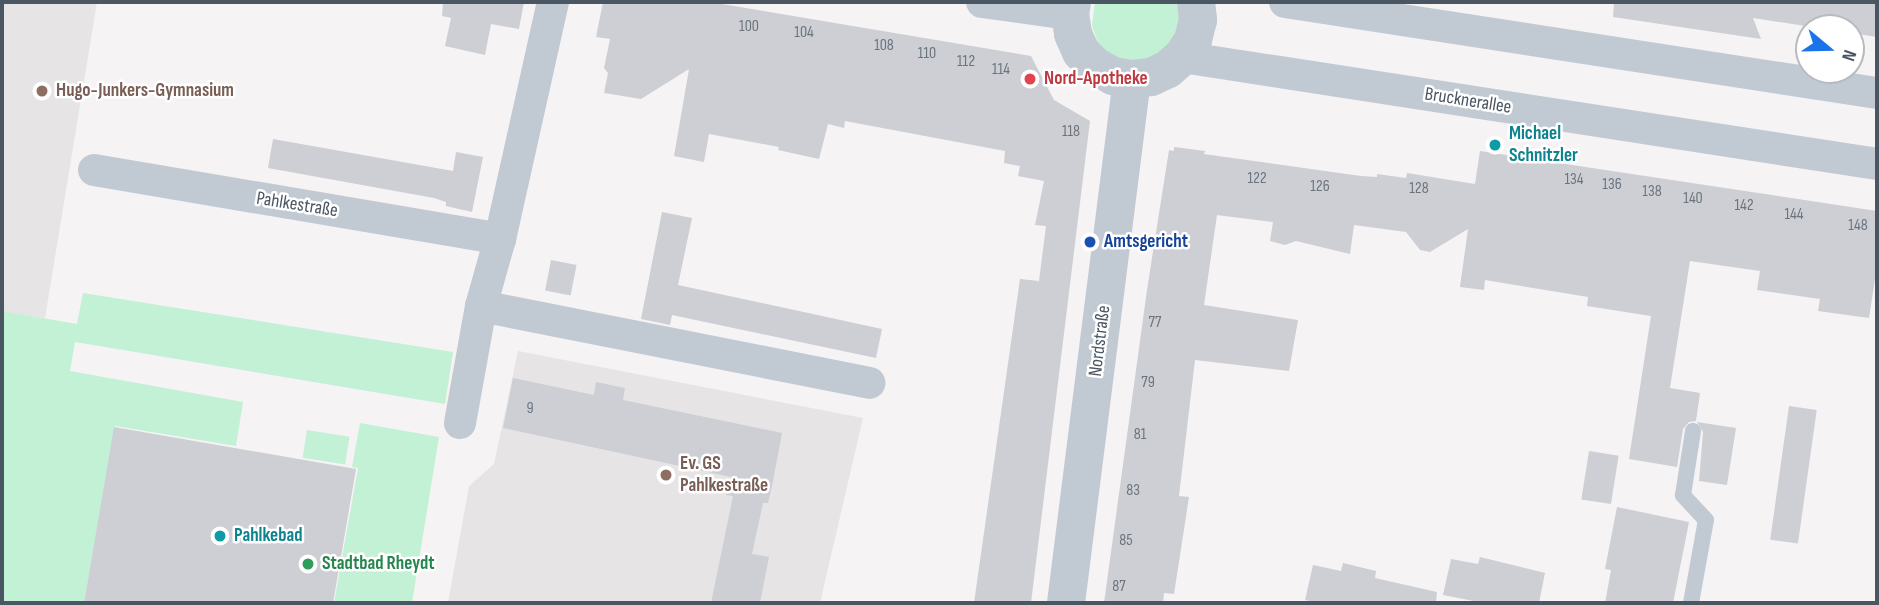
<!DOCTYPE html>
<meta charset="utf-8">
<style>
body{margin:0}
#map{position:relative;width:1879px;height:605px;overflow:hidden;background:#f5f3f3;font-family:"Sofia Sans Condensed",sans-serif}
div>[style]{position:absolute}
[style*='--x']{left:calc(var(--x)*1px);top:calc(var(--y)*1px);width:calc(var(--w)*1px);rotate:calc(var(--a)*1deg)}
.education>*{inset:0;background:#e6e4e5}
.green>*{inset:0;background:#c3f1d5;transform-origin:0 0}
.building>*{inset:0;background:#cdcfd5;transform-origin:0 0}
.service>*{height:16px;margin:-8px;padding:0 8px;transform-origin:8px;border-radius:8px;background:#c1cad2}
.minor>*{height:32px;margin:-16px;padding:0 16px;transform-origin:16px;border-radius:16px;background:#c1cad2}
.tertiary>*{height:38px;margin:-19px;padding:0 19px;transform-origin:19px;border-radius:19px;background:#c1cad2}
.dots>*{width:19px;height:19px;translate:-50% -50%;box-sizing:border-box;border:4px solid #fff;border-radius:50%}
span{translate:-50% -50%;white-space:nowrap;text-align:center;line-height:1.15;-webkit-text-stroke:5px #fff;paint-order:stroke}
.number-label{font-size:16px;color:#6b747e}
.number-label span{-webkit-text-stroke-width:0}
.health-label{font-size:19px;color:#be3a42;font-weight:700}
.left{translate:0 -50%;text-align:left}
.education-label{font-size:19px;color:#785e54;font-weight:700}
.street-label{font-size:19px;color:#4a5661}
.culture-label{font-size:19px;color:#0d838f;font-weight:700}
.transit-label{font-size:19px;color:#164399;font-weight:700}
.leisure-label{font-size:19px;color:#27864d;font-weight:700}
.frame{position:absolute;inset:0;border:4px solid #4a5661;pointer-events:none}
.north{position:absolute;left:1795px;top:14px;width:70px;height:70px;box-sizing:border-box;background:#fff;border:2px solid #b7bbc0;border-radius:50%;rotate:109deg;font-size:19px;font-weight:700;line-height:28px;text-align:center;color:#4a5661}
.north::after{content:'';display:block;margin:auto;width:24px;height:32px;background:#1a73e8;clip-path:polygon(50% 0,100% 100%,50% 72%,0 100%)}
</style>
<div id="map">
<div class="education">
<i style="clip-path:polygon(2px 2px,97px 2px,45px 318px,2px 312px)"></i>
<i style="clip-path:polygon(518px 351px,863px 418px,820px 603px,448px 603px,469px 486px,494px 464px)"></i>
</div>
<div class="green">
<i style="clip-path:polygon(1095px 2px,1178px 2px,1181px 25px,1158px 59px,1130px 63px,1105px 51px,1097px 40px,1092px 26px)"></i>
<i style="clip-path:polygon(83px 293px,453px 352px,445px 404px,75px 342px,70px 371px,243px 402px,236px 446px,115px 426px,84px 603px,2px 603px,2px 311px,77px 324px)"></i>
<i style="clip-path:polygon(360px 423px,439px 437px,412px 603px,334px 603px,358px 468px,352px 467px)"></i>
<i style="left:307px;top:430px;width:43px;height:28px;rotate:9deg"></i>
</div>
<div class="building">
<i style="clip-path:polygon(443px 2px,524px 2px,519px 29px,491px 24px,485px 55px,445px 46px,451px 18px,442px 16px)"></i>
<i style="clip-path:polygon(603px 2px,710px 2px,1031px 56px,1054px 100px,1090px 121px,1031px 603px,974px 603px,1020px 279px,1039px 281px,1046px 226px,1035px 225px,1044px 181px,1018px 176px,1020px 166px,1004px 163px,1005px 151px,845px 121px,844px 128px,828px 124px,819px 159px,778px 150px,779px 147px,709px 134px,704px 162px,674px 156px,689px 69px,641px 99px,604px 93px,608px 73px,604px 68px,610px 39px,596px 37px)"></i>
<i style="clip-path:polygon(1614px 2px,1877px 2px,1877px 37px,1851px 33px,1851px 28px,1818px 28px,1753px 18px,1761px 39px,1613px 17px)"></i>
<i style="clip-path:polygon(273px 139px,453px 171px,456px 152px,483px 157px,472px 212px,446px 206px,446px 202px,434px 198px,268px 168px)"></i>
<i style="clip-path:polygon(1174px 147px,1205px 151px,1204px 154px,1361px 176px,1377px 177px,1377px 174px,1406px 178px,1407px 173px,1475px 184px,1480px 151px,1877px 211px,1877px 266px,1869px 318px,1818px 311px,1820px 299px,1757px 290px,1760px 271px,1690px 261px,1670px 388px,1700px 393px,1696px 421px,1689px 422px,1683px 429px,1677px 467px,1629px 459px,1651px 316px,1587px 306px,1588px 297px,1485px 280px,1484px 290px,1460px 287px,1468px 229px,1430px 252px,1420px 250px,1406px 232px,1354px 225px,1350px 254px,1296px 241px,1285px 245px,1270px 241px,1273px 222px,1217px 215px,1204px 305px,1298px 320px,1289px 371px,1195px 360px,1179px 496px,1189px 497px,1174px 594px,1164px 593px,1163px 603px,1104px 603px,1147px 290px,1169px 150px,1174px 151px)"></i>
<i style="clip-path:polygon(662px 212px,692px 218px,678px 285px,882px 329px,876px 358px,672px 315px,670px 325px,641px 319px)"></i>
<i style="left:551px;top:260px;width:26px;height:31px;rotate:11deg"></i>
<i style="clip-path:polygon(513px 378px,594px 395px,596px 382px,625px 388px,623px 400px,782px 433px,772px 486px,768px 503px,763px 503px,752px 554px,769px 557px,760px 603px,711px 603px,733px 496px,726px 495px,731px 477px,503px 428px)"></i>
<i style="left:1789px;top:406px;width:28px;height:135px;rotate:8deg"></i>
<i style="clip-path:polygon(1697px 422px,1736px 428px,1727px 485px,1699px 481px,1703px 432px)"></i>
<i style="clip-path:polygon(114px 427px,356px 469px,333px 603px,84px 603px)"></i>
<i style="left:1589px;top:451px;width:30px;height:49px;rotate:9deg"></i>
<i style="clip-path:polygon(1617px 507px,1689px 522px,1673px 603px,1605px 603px,1611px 570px,1605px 569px)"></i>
<i style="clip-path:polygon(1480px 557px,1545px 573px,1539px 603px,1484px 603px,1443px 595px,1451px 559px,1478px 564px)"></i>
<i style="clip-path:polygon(1343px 563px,1376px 571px,1375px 578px,1437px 592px,1436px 603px,1319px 603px,1305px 600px,1313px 565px,1341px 571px)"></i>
</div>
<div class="service">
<i style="--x:1691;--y:603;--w:84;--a:-79.8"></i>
<i style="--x:1706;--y:520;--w:34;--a:-133"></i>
<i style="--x:1683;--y:495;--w:65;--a:-81.1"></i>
</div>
<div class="minor">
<i style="--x:982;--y:2;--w:89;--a:7.8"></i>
<i style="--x:1285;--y:2;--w:599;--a:8.74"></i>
<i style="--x:1182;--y:57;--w:703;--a:8.75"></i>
<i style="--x:94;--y:170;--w:412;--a:9.6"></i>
<i style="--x:481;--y:306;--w:396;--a:11.2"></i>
<i style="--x:460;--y:423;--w:119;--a:-79.8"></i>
<i style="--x:481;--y:306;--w:70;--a:-74.2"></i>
<i style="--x:500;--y:239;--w:243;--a:-77.4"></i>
</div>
<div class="tertiary">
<i style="--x:1072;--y:2;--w:12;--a:99"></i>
<i style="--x:1070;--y:14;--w:20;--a:81"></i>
<i style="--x:1073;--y:34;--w:20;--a:66"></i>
<i style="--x:1081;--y:52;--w:20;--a:45"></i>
<i style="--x:1095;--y:66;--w:21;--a:29"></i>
<i style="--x:1113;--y:76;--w:19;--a:9"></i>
<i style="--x:1132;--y:79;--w:19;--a:-6"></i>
<i style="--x:1151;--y:77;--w:19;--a:-25"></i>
<i style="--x:1168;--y:69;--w:18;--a:-41"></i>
<i style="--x:1182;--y:57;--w:20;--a:-57"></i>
<i style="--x:1193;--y:40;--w:21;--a:-76"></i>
<i style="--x:1198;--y:20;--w:18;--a:-96"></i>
<i style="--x:1066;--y:603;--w:528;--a:-82.82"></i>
</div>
<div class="dots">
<i style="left:1030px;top:79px;background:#e0444e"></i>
<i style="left:42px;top:91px;background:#8d6e63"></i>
<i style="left:1495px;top:145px;background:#0f9aa8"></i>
<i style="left:1090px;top:242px;background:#1a4fb4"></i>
<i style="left:666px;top:475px;background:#8d6e63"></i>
<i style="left:220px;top:536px;background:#0f9aa8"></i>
<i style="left:308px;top:564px;background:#2e9e5b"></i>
</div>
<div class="number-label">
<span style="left:749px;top:27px">100</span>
<span style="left:804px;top:33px">104</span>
<span style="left:884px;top:46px">108</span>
<span style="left:927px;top:54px">110</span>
<span style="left:966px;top:62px">112</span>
<span style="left:1001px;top:70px">114</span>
<span style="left:1071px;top:132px">118</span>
<span style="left:1257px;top:179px">122</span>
<span style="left:1574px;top:180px">134</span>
<span style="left:1612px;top:185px">136</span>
<span style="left:1320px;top:187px">126</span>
<span style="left:1419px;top:189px">128</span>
<span style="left:1652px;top:192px">138</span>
<span style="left:1693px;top:199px">140</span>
<span style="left:1744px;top:206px">142</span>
<span style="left:1794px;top:215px">144</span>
<span style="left:1858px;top:226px">148</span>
<span style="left:1155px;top:323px">77</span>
<span style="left:1148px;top:383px">79</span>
<span style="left:530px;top:409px">9</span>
<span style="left:1140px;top:435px">81</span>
<span style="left:1133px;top:491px">83</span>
<span style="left:1126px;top:541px">85</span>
<span style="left:1119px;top:587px">87</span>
</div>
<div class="health-label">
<span class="left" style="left:1044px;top:79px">Nord-Apotheke</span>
</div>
<div class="education-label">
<span class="left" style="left:56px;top:91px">Hugo-Junkers-Gymnasium</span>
<span class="left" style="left:680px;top:475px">Ev. GS<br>Pahlkestraße</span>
</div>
<div class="street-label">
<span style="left:1468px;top:101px;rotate:9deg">Brucknerallee</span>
<span style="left:297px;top:205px;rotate:9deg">Pahlkestraße</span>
<span style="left:1100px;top:341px;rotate:-83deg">Nordstraße</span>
</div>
<div class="culture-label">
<span class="left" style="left:1509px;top:145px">Michael<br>Schnitzler</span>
<span class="left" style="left:234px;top:536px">Pahlkebad</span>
</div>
<div class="transit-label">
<span class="left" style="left:1104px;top:242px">Amtsgericht</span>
</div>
<div class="leisure-label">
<span class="left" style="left:322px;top:564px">Stadtbad Rheydt</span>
</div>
<div class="frame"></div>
<div class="north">N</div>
</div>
